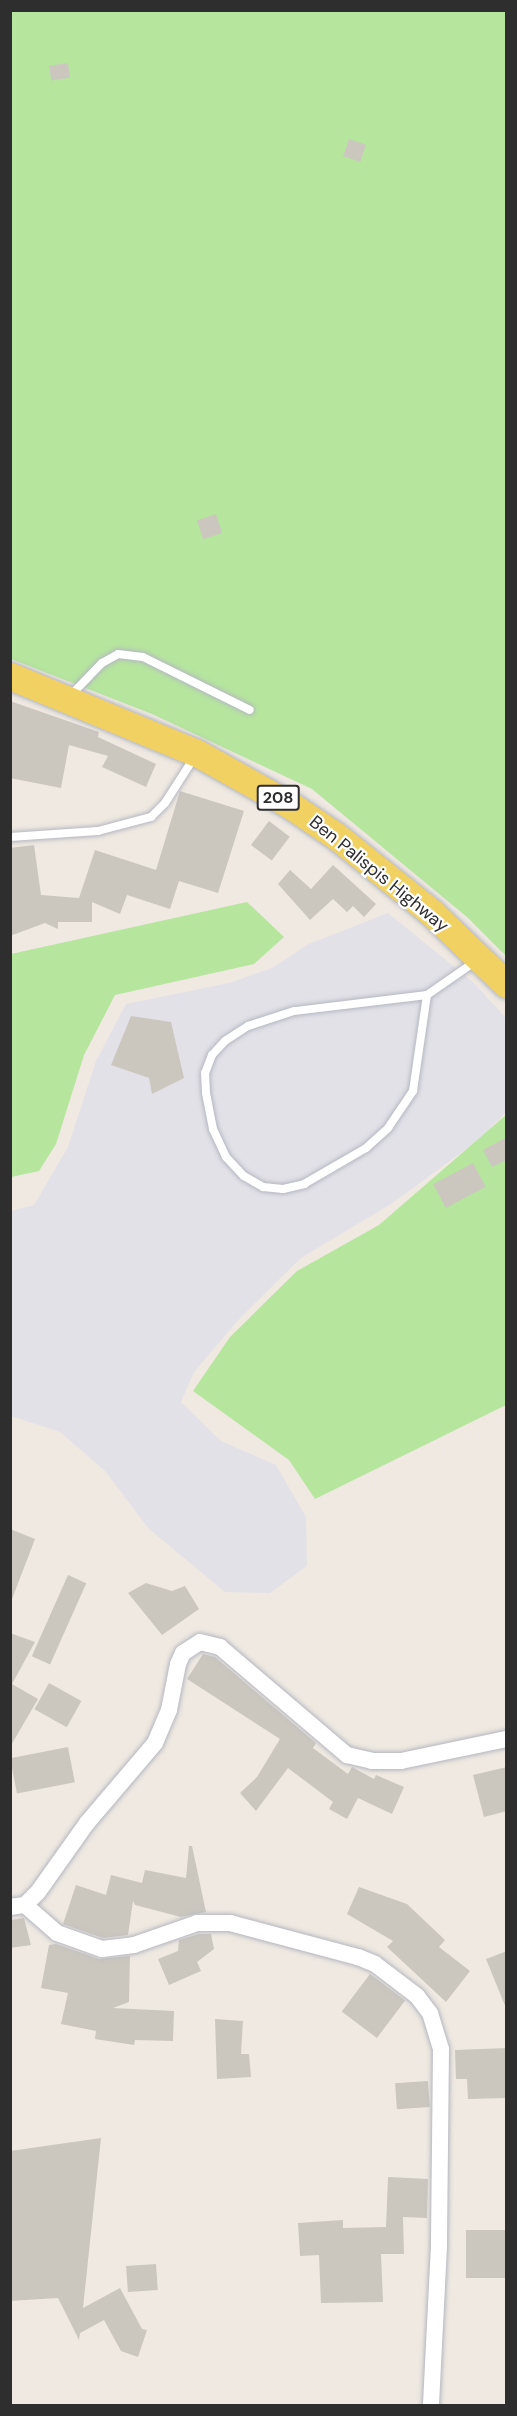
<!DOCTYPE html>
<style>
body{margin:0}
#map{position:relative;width:517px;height:2416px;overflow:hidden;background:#efe9e1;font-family:"DM Sans",sans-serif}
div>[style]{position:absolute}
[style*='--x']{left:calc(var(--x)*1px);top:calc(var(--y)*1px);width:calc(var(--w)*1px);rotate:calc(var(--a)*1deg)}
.industrial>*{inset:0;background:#e3e1e8}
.green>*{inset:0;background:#b6e59e}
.building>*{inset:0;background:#cbc7bf;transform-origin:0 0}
.roads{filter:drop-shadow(0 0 2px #b4b7c1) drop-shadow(0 0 2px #b4b7c1)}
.lane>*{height:8px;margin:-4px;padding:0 4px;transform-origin:4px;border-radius:4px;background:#fff}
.street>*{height:16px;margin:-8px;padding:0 8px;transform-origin:8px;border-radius:8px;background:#fff}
.primary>*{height:27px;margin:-13.5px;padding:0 13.5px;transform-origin:13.5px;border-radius:13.5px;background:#f2d163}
span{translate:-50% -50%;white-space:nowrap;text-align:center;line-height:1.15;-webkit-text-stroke:4.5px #fff;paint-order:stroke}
.shield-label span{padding:2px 4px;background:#fff;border:2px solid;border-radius:4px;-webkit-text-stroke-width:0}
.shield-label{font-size:16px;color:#2e2e2e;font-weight:700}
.street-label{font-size:18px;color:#2e2e2e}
.frame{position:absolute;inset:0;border:12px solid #2e2e2e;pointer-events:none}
</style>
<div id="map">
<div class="industrial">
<i style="clip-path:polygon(388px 913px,474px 983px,506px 1018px,506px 1112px,480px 1139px,391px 1204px,301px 1258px,241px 1317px,194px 1372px,181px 1402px,221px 1441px,276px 1465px,306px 1517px,307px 1566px,270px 1593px,225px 1592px,148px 1528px,105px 1471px,60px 1432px,11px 1416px,11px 1211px,34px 1205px,68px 1147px,96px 1061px,126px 1004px,229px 983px,272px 968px,309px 944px)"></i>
</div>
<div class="green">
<i style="clip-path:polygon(10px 11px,506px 11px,506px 956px,467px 917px,312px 789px,152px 714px,11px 659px)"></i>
<i style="clip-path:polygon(247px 902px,284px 937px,254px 964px,115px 995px,84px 1055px,56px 1144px,39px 1171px,11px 1177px,11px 954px)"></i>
<i style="clip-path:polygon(506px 1115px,506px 1405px,315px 1499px,289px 1460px,193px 1391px,230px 1337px,297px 1271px,379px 1225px)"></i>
</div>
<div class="building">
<i style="left:68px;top:63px;width:15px;height:19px;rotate:82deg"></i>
<i style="left:349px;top:139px;width:18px;height:18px;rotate:19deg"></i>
<i style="left:216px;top:514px;width:20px;height:20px;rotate:72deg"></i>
<i style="clip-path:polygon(10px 701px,99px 732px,98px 737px,156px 764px,146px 787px,102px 767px,108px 756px,69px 745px,61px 788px,10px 778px)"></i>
<i style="clip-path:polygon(180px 791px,244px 811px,218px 893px,179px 881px,170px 909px,127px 895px,120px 914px,92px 902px,92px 922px,58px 922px,58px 929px,45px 923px,10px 936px,10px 848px,34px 845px,41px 895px,79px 898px,95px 850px,156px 870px)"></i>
<i style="left:269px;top:821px;width:26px;height:30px;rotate:37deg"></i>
<i style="clip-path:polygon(333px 865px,376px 904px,364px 917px,353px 906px,347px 912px,333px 899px,310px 920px,278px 884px,290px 870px,311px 889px)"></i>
<i style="clip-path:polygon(131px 1016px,171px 1022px,184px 1078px,152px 1094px,149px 1078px,111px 1065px)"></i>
<i style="clip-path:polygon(507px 1137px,507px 1160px,492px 1167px,483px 1150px)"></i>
<i style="left:473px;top:1163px;width:27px;height:45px;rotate:62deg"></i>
<i style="clip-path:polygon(10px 1529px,35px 1539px,12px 1599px,10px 1599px)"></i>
<i style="left:68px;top:1575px;width:20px;height:89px;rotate:24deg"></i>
<i style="clip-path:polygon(146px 1583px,172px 1591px,185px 1586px,199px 1609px,162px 1635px,128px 1593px)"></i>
<i style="clip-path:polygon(10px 1633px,35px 1642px,12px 1684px,38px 1699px,10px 1747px)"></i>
<i style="clip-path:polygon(203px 1654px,215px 1657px,316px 1743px,313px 1748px,348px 1774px,352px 1767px,374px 1779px,376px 1775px,404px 1787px,392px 1814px,358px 1798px,347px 1819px,329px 1809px,333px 1802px,288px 1768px,256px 1811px,240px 1793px,257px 1777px,280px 1739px,187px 1679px)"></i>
<i style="left:49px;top:1683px;width:37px;height:30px;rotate:29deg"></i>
<i style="left:68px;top:1747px;width:36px;height:59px;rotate:79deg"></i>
<i style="clip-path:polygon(507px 1767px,507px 1811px,484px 1817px,473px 1775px)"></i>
<i style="clip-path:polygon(189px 1846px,192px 1846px,206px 1912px,181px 1917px,135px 1905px,133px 1901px,128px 1935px,103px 1938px,63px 1924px,76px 1885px,106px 1895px,111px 1875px,142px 1883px,145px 1870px,186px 1878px)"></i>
<i style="clip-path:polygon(359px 1887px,407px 1904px,445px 1940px,439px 1947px,470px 1971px,446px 2002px,387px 1947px,393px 1941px,347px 1914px)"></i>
<i style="clip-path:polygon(24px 1918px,31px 1945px,10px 1948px,10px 1920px)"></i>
<i style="clip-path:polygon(199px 1934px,211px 1934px,214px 1949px,197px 1962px,201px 1971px,169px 1985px,158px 1959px,178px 1951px,179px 1940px)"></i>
<i style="clip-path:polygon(56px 1944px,99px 1959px,130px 1956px,129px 2002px,113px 2008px,174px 2011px,173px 2041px,135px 2040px,134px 2045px,95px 2039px,96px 2031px,61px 2024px,68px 1993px,41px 1988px,49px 1945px)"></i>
<i style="clip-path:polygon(507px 1951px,507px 2008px,506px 2008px,486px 1959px)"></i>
<i style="left:370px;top:1974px;width:44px;height:47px;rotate:37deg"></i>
<i style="clip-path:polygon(215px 2019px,243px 2021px,241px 2054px,249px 2054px,251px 2077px,217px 2079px)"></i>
<i style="clip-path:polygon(507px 2048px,507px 2098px,468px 2099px,467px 2079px,456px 2079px,455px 2050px)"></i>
<i style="left:428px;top:2081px;width:26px;height:33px;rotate:86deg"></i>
<i style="clip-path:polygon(101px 2138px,83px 2308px,120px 2288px,142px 2329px,147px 2330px,138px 2357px,121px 2351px,104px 2320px,80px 2333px,79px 2340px,58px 2298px,10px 2301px,10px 2151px)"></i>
<i style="clip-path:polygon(388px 2177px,428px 2179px,427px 2218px,403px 2217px,404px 2254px,381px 2254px,383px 2302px,321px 2303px,319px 2255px,300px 2256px,298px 2223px,343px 2220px,343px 2228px,386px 2227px)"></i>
<i style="left:466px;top:2230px;width:41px;height:48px"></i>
<i style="left:156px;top:2264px;width:26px;height:30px;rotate:86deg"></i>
</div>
<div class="roads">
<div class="lane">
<i style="--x:70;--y:696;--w:46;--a:-45.9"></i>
<i style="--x:102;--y:663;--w:18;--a:-29"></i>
<i style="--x:118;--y:654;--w:25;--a:7"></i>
<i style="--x:143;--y:657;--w:119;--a:26.4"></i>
<i style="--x:10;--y:837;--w:88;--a:-3.9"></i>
<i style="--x:98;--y:831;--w:55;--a:-14.8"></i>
<i style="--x:151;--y:817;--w:20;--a:-45"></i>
<i style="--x:165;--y:803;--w:56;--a:-57.4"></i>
<i style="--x:427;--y:995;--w:134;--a:173.1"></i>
<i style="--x:294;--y:1011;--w:48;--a:161.9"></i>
<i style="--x:248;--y:1026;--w:27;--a:147"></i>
<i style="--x:225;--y:1041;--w:19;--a:133"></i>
<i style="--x:212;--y:1055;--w:19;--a:111"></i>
<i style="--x:205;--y:1073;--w:20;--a:87"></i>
<i style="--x:206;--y:1093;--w:37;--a:79"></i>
<i style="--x:213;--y:1129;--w:31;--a:65"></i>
<i style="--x:226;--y:1157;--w:26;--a:47"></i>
<i style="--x:244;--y:1176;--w:22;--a:30"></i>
<i style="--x:263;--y:1187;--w:20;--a:6"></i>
<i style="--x:283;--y:1189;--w:22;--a:-13"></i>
<i style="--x:304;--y:1184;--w:72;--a:-30.1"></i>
<i style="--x:366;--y:1148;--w:30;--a:-42"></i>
<i style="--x:388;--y:1128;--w:45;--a:-56"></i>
<i style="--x:413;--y:1091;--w:97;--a:-81.7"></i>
<i style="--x:427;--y:995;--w:60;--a:-34.8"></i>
</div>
<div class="street">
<i style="--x:25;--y:1905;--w:43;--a:41.2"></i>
<i style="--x:57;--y:1933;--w:48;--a:19.6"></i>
<i style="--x:102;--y:1949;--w:32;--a:-7"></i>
<i style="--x:134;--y:1945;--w:67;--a:-19.2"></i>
<i style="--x:197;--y:1923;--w:33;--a:0"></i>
<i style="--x:230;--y:1923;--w:132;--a:14.9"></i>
<i style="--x:358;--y:1957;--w:18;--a:22"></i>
<i style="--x:375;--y:1964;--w:53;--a:37.3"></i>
<i style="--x:417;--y:1996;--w:21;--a:53"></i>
<i style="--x:430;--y:2013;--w:38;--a:73"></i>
<i style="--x:441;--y:2049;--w:197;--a:90.6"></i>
<i style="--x:439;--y:2246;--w:160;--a:92.9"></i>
<i style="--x:10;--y:1907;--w:15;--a:-8"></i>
<i style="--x:25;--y:1905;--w:18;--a:-45"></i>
<i style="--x:38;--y:1892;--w:85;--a:-54.6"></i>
<i style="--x:87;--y:1823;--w:105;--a:-49.6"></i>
<i style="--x:155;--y:1743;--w:36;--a:-67"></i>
<i style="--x:169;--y:1710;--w:47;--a:-78.9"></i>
<i style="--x:178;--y:1664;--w:12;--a:-66"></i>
<i style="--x:183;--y:1653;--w:20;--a:-33"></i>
<i style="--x:200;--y:1642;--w:21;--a:14"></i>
<i style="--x:220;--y:1647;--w:167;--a:40.4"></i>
<i style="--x:347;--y:1755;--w:26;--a:13"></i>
<i style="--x:372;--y:1761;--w:29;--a:0"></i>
<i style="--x:401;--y:1761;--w:107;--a:-11.8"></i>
</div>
<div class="primary">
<i style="--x:10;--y:676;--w:202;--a:22.4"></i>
<i style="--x:197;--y:753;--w:107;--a:29.2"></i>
<i style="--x:290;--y:805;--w:55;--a:34"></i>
<i style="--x:336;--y:836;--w:123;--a:38.7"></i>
<i style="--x:432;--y:913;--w:103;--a:43.8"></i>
</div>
</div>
<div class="shield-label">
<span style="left:278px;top:798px">208</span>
</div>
<div class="street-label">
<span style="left:379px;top:874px;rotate:39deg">Ben Palispis Highway</span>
</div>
<div class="frame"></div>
</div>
